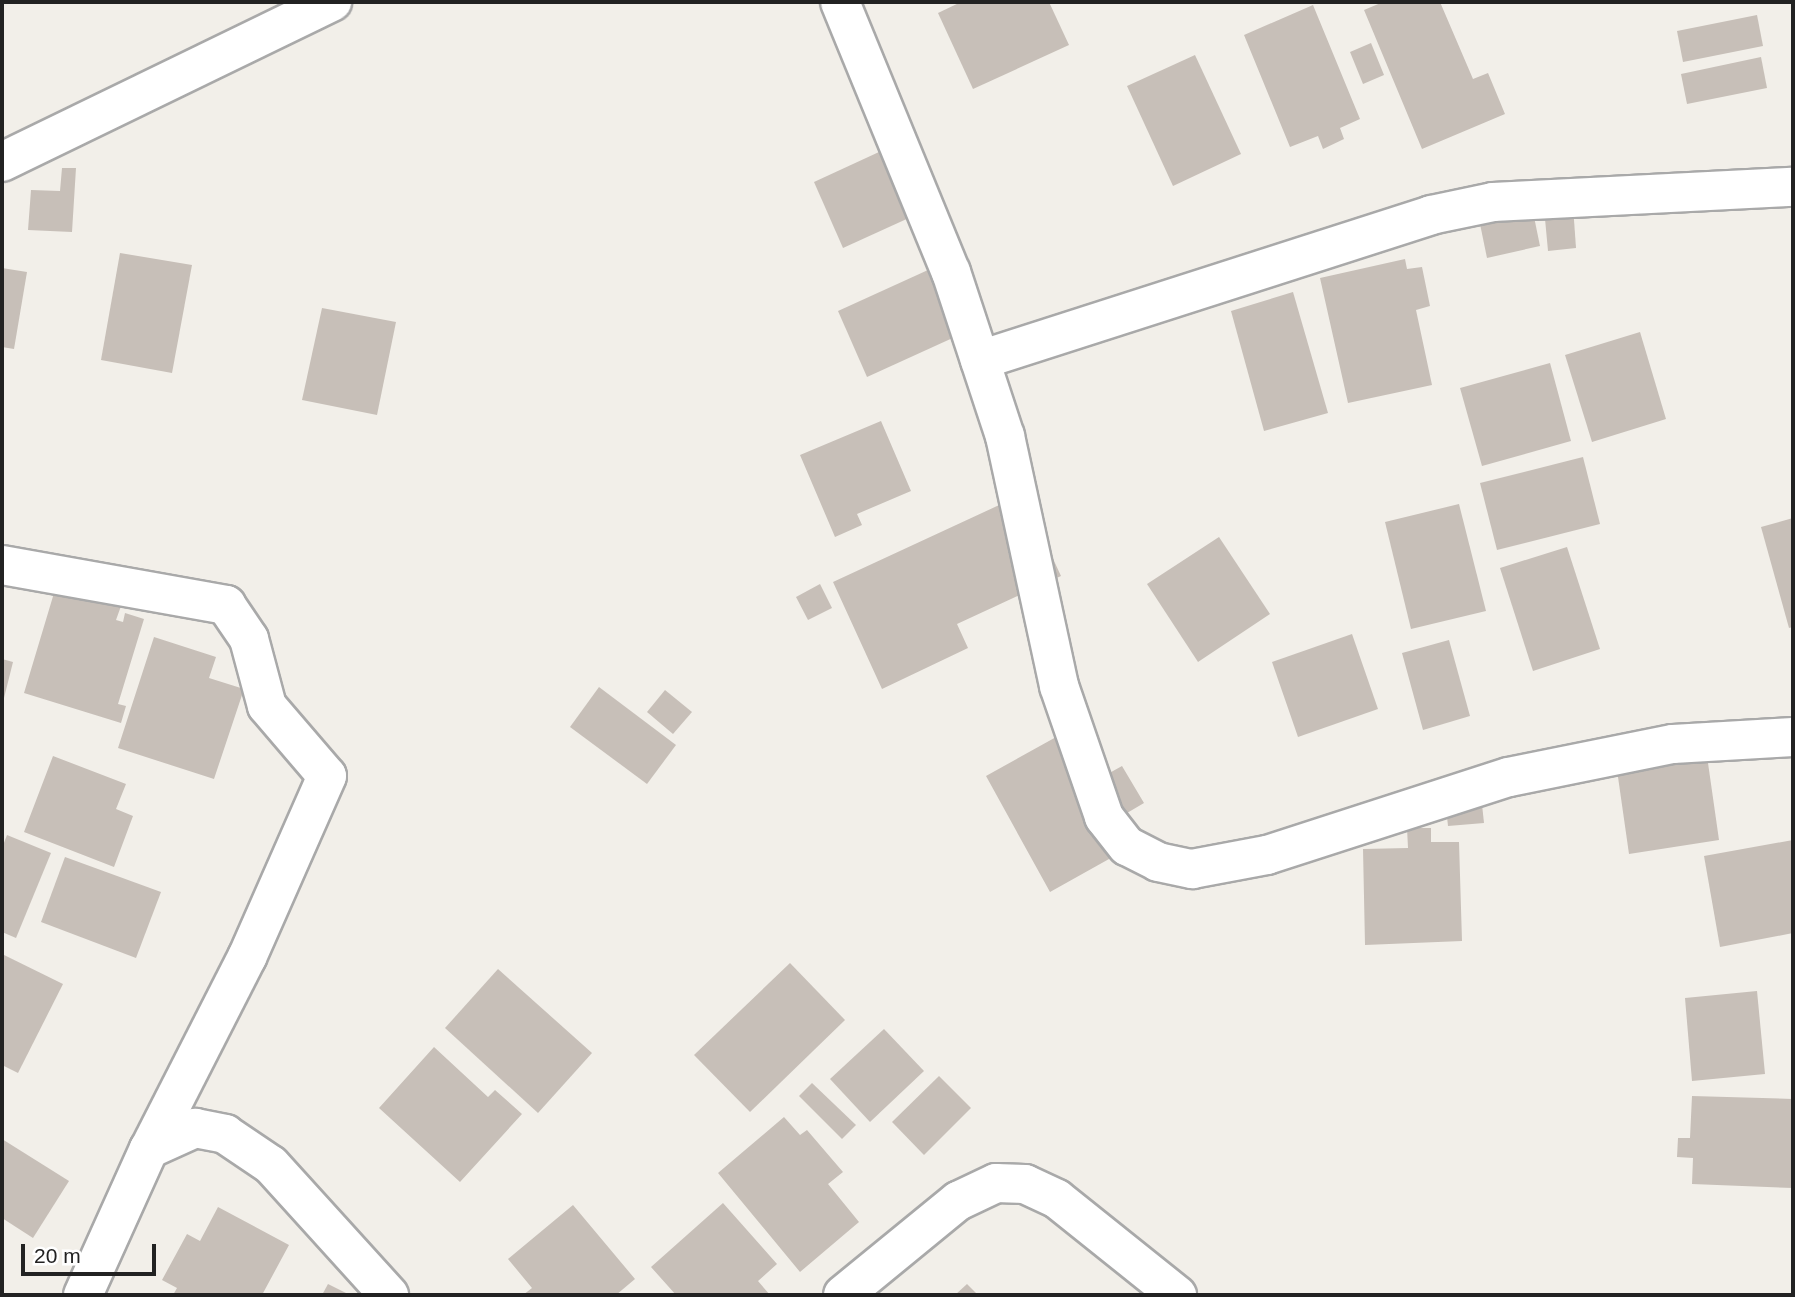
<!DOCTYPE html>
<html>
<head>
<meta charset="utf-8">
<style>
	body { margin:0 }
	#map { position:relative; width:1795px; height:1297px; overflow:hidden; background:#f2efe9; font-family:Arial,sans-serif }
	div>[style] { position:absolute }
	.building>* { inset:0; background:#c7bfb8 }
	.roads { filter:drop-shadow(2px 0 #a9a9a9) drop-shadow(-2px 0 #a9a9a9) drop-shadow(0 2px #a9a9a9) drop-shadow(0 -2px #a9a9a9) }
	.minor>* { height:38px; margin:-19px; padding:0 19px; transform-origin:19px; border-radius:19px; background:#fff }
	span { translate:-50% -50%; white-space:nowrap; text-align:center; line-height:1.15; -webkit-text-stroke:7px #fff; paint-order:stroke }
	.frame { position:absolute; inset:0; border:4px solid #222; pointer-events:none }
	.scale { position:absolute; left:21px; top:1244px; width:135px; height:32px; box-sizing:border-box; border:4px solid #222; border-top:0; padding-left:9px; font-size:21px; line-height:24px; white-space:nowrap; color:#222; -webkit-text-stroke:5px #fff; paint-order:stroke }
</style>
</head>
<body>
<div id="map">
	<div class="building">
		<div style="clip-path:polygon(961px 2px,1049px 2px,1069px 45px,973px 89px,938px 13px)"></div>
		<div style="clip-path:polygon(1383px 2px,1440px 2px,1473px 79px,1488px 73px,1505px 114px,1422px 149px,1364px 10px)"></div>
		<div style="clip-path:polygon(1313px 5px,1360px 119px,1340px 128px,1344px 139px,1323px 149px,1318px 136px,1290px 147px,1244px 35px)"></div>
		<div style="clip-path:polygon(1757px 15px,1763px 46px,1683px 62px,1677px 31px)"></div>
		<div style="clip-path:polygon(1371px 43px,1384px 75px,1363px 84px,1350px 52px)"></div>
		<div style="clip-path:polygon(1195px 55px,1241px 154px,1173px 186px,1127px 86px)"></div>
		<div style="clip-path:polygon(1761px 57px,1767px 88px,1687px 104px,1681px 74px)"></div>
		<div style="clip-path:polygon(892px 146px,922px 212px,843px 248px,814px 182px)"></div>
		<div style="clip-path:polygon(62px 168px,76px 168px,72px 232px,28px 230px,31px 190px,60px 191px)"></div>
		<div style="clip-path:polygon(1573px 206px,1576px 248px,1548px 251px,1544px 208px)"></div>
		<div style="clip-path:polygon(1532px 207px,1540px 246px,1487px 258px,1479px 219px)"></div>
		<div style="clip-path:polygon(120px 253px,192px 265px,172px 373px,101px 360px)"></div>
		<div style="clip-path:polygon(1405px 259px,1407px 269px,1422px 267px,1430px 306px,1416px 310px,1432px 385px,1348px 403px,1320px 278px)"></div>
		<div style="clip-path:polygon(939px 265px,968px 331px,867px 377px,838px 311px)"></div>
		<div style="clip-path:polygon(2px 268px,27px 272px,14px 349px,2px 347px)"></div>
		<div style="clip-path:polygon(1293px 292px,1328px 413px,1264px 431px,1231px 311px)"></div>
		<div style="clip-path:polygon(322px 308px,396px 322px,377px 415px,302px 400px)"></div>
		<div style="clip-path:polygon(1640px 332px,1666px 419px,1592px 442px,1565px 355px)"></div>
		<div style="clip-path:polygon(1550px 363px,1571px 441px,1482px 466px,1460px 388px)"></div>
		<div style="clip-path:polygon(881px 421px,911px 491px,857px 514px,862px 525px,835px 537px,800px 455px)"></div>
		<div style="clip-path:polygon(1583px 457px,1600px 524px,1497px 550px,1480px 483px)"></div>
		<div style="clip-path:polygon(1023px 494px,1061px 576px,957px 624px,968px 648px,882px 689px,833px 582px)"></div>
		<div style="clip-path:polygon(1459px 504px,1486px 611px,1411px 629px,1385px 522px)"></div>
		<div style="clip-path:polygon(1793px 518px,1793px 627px,1789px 628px,1761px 527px)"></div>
		<div style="clip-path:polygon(1219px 537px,1270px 614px,1198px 662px,1147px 584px)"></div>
		<div style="clip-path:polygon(1567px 547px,1600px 649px,1533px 671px,1500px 568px)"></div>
		<div style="clip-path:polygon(820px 584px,832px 608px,808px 620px,796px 597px)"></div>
		<div style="clip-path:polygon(54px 593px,121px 606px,116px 620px,123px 622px,125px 613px,144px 619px,118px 704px,126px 706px,121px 723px,24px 693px)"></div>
		<div style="clip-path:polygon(1352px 634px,1378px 709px,1298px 737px,1272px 662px)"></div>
		<div style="clip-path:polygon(154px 637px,216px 657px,209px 678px,244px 689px,214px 779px,118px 748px)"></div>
		<div style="clip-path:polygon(1449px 640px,1470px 716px,1423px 730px,1402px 653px)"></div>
		<div style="clip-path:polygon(2px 659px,13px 662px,3px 702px,2px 701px)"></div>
		<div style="clip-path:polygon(599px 687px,676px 745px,647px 784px,570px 727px)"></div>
		<div style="clip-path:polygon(665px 690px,692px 712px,673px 734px,647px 712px)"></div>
		<div style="clip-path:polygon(1076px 726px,1104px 776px,1122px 766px,1144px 803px,1127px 813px,1143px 840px,1050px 892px,986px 776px)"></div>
		<div style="clip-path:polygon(1705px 742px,1719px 840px,1629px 854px,1615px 756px)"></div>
		<div style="clip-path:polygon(53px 756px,126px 784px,116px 809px,133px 816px,114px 867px,24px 832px)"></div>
		<div style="clip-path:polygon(1480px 786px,1484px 823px,1448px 826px,1444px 789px)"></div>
		<div style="clip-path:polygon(1407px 828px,1431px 828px,1431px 842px,1459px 842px,1462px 941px,1365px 945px,1363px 849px,1408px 848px)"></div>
		<div style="clip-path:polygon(7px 835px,51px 853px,16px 938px,2px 932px,2px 848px)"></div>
		<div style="clip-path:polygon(1793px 840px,1793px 933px,1720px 947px,1704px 856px)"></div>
		<div style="clip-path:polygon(65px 857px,161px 892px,136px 958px,41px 922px)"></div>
		<div style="clip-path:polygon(2px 954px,63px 984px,18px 1073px,2px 1065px)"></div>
		<div style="clip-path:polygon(790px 963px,845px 1020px,750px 1112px,694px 1055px)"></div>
		<div style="clip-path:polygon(498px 969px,592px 1053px,538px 1113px,445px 1028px)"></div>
		<div style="clip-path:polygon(1757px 991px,1765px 1074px,1692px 1081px,1685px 998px)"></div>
		<div style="clip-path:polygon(884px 1029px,924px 1071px,870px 1122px,830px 1079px)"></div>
		<div style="clip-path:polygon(434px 1047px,488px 1097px,495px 1090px,522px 1114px,460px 1182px,379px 1108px)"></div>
		<div style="clip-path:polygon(939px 1076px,971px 1108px,924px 1155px,892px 1122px)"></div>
		<div style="clip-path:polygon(812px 1083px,856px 1125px,842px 1139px,799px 1096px)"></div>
		<div style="clip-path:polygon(1692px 1096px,1793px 1099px,1793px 1188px,1692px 1184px,1693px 1158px,1677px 1157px,1678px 1138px,1690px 1138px)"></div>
		<div style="clip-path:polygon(784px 1117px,800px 1135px,807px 1130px,843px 1172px,828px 1184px,859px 1222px,800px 1272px,718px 1173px)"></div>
		<div style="clip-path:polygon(2px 1139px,69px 1181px,33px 1238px,2px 1218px)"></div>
		<div style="clip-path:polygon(723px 1203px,777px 1264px,758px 1281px,770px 1295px,676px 1295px,651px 1267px)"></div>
		<div style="clip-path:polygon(573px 1205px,635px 1279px,616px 1295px,523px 1295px,532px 1288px,508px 1259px)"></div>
		<div style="clip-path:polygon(218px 1207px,289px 1245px,262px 1295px,173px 1295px,177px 1288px,162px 1280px,187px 1234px,200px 1241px)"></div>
		<div style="clip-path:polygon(328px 1284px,350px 1295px,322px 1295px)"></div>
		<div style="clip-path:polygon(967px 1284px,978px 1295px,955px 1295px)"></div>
	</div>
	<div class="roads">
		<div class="minor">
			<div style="left:840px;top:2px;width:292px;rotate:67.7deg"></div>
			<div style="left:951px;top:272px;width:173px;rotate:71.8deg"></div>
			<div style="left:1005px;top:436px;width:256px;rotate:77.8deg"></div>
			<div style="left:1059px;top:686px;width:139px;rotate:71deg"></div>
			<div style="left:1104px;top:817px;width:37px;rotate:52deg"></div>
			<div style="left:1127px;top:846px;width:35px;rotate:27deg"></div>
			<div style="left:1158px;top:862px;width:35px;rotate:12deg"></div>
			<div style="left:1192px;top:869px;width:76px;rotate:-10.6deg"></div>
			<div style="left:1267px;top:855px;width:254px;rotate:-17.9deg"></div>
			<div style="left:1509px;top:777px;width:167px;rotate:-11.4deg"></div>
			<div style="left:1673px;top:744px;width:120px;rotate:-3.3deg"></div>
			<div style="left:2px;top:162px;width:367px;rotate:-25.9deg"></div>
			<div style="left:980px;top:360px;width:474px;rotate:-17.8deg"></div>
			<div style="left:1431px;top:215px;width:63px;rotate:-11.8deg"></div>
			<div style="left:1493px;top:202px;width:300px;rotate:-2.9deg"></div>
			<div style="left:2px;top:565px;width:228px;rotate:10.1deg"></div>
			<div style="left:226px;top:605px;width:41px;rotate:55.9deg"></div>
			<div style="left:249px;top:639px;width:69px;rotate:75deg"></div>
			<div style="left:267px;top:706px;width:92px;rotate:49.4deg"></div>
			<div style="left:327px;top:776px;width:198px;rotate:113.8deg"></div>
			<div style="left:247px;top:957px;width:216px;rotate:117deg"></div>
			<div style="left:83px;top:1295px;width:160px;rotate:-65.7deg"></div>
			<div style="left:149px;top:1149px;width:51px;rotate:-24.5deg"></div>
			<div style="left:195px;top:1128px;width:31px;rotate:11deg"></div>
			<div style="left:225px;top:1134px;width:55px;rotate:34deg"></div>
			<div style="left:271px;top:1165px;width:176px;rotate:47.8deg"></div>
			<div style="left:843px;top:1295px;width:149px;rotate:-39.3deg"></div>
			<div style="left:958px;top:1201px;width:42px;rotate:-25.3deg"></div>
			<div style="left:996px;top:1183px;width:29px;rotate:2deg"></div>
			<div style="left:1025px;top:1184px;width:35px;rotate:25deg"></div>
			<div style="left:1057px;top:1199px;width:154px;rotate:38.7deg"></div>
		</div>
	</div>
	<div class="frame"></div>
	<div class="scale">20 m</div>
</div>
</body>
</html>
